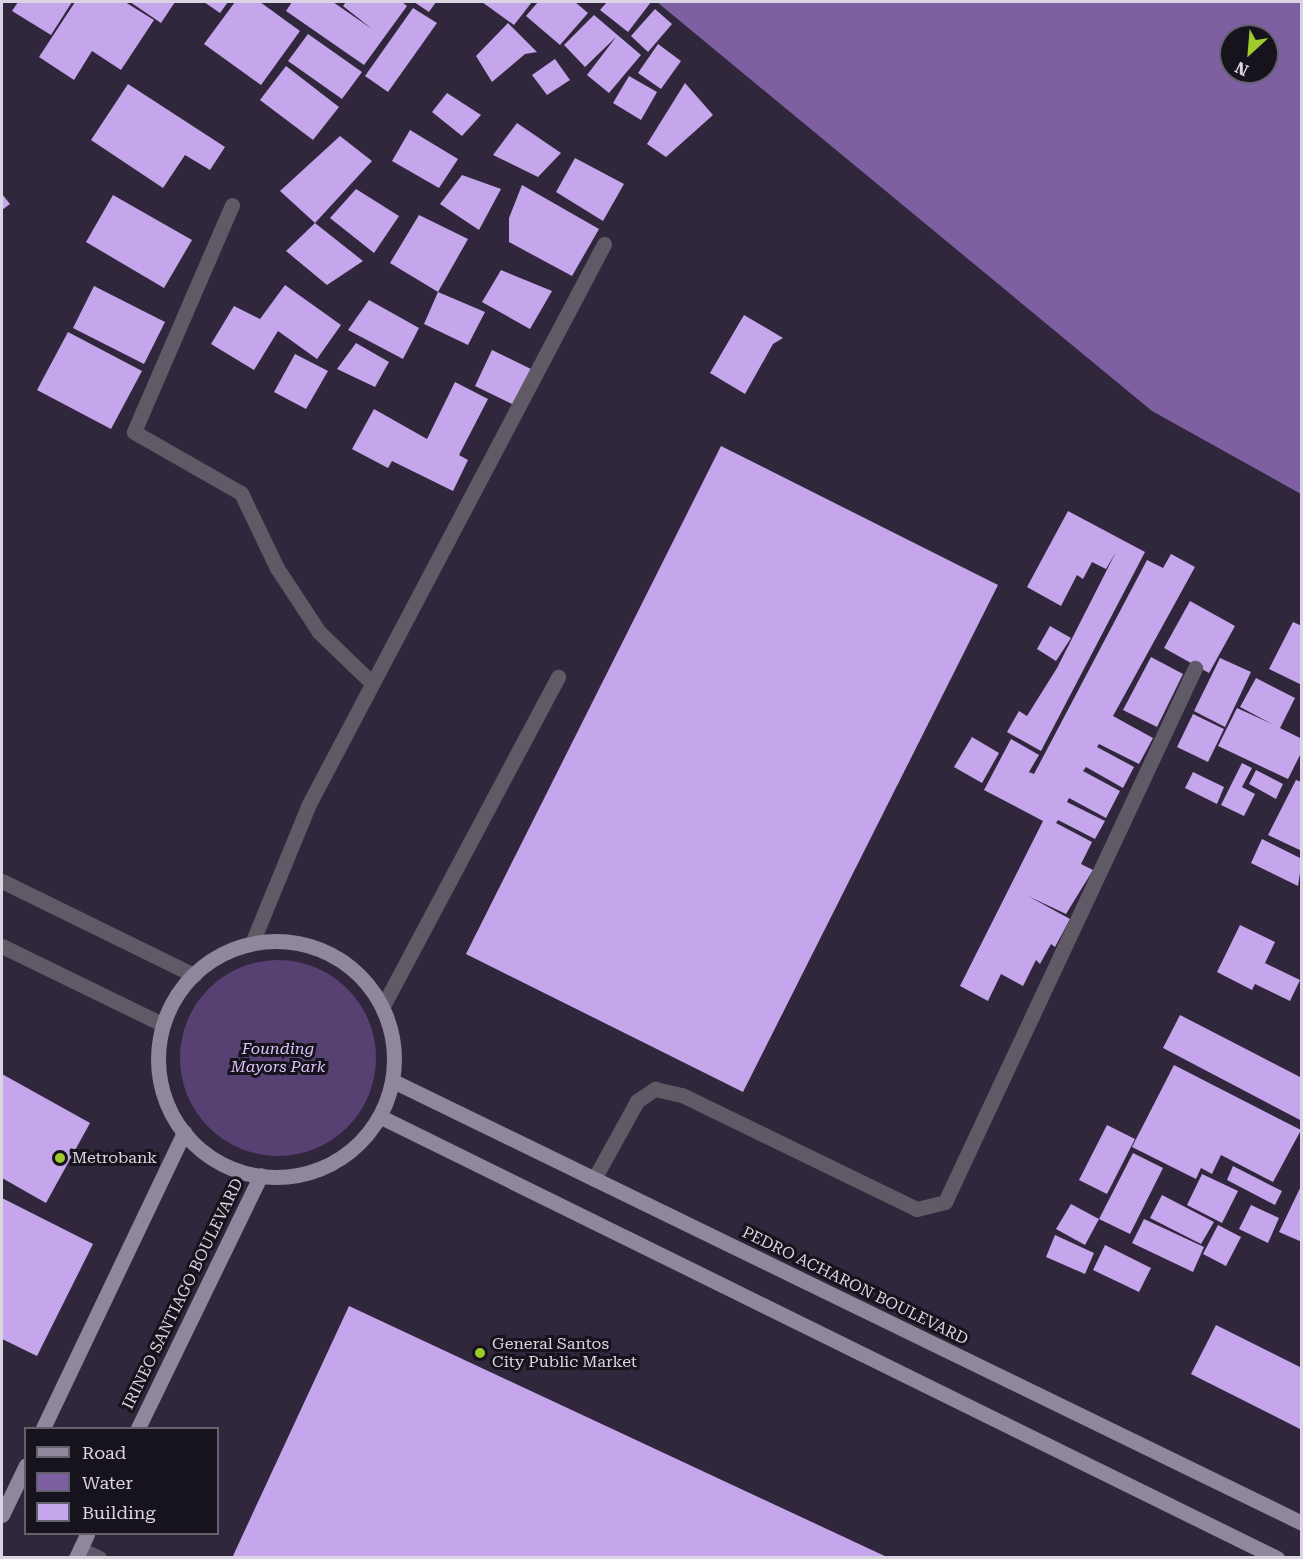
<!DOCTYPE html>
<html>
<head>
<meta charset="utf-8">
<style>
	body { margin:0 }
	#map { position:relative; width:1303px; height:1559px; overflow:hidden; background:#31273c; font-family:"Roboto Serif",serif }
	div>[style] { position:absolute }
	.green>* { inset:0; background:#574072 }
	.round { border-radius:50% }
	.water>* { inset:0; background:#7e60a2 }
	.building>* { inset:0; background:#c5a5ec }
	.minor>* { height:15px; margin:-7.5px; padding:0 7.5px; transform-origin:7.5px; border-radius:7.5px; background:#5f5a65 }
	.major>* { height:15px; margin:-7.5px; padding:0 7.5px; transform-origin:7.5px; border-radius:7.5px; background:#90879d }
	.major>.ring { margin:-7.5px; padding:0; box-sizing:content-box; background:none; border:15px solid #90879d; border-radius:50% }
	.dots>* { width:16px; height:16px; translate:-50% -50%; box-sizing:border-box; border:3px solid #17131c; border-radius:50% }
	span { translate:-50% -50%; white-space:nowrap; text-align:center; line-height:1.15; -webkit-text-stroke:6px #17131c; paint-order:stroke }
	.park-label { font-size:16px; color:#dbc3fb; font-style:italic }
	.poi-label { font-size:16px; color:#dbd5e3 }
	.left { translate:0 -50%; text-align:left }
	.street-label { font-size:16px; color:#dbd5e3 }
	.frame { position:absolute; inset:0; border:3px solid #dbd5e3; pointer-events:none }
	.legend { position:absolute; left:24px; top:1427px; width:195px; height:108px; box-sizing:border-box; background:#17131c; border:2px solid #65616c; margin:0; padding:8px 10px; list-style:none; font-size:18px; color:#dbd5e3 }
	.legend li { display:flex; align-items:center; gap:12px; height:30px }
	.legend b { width:30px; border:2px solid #65616c }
	.north { position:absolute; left:1219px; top:24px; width:60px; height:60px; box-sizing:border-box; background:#17131c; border:2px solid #65616c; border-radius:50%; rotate:206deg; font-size:16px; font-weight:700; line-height:24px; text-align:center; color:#dbd5e3 }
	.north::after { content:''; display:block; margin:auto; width:21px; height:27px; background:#9fca2d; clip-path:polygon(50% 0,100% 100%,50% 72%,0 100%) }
</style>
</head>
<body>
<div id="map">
	<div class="green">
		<div class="round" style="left:180px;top:960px;width:196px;height:196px"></div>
	</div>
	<div class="water">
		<div style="clip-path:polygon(evenodd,657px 2px,1301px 2px,1301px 494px,1152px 411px,657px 2px,1231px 36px,1267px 36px,1267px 72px,1231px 72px,1231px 36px)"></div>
	</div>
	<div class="building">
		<div style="clip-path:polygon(18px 2px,72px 2px,51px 35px,12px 11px)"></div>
		<div style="clip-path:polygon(75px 2px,125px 2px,154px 20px,121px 70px,92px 51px,74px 80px,39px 57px)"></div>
		<div style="clip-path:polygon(130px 2px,175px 2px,161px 23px)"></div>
		<div style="clip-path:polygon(204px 2px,228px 2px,220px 13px)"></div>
		<div style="clip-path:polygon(235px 2px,260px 2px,300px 31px,261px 85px,204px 44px)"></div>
		<div style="clip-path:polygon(292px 2px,333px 2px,372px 29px,343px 6px,346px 2px,402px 2px,407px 6px,364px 65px,286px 11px)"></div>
		<div style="clip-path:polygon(414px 2px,436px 2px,429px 12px)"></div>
		<div style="clip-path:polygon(482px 2px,532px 2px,514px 25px)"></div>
		<div style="clip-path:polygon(538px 2px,575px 2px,588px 13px,560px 45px,526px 16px)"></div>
		<div style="clip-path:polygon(607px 2px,651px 2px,628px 32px,600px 10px)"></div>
		<div style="clip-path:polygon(413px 8px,437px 23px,388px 92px,365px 76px)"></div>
		<div style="clip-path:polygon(655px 9px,672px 24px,648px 52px,631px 36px)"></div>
		<div style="clip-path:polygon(594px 15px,641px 55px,609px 93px,587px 75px,616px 37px,585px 67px,564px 45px)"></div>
		<div style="clip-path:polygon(508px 23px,537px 52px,525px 54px,492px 82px,476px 56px)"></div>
		<div style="clip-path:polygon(308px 34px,362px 72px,342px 99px,288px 61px)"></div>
		<div style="clip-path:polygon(658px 44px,681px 61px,661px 89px,638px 73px)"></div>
		<div style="clip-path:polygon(555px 59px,570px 80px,547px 95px,532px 75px)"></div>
		<div style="clip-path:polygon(286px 66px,339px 107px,313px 140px,260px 100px)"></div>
		<div style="clip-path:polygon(629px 76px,657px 92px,641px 120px,613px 103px)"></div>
		<div style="clip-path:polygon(685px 83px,713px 115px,666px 157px,647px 144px)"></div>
		<div style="clip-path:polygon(128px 84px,225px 147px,210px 170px,185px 155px,163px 188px,91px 140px)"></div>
		<div style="clip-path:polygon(447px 93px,481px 115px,462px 136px,432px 112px)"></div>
		<div style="clip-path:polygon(517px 123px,561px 153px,538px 177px,493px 155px)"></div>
		<div style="clip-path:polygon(410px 130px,458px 159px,439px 188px,392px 161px)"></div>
		<div style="clip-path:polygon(340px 136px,372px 161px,315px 223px,280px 191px)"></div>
		<div style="clip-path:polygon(575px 158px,624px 184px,603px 221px,556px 192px)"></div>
		<div style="clip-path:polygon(462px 175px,501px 189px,479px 230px,440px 204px)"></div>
		<div style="clip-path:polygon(522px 185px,599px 229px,572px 276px,509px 242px,509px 218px)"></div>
		<div style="clip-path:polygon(356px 189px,399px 216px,374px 253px,330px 218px)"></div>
		<div style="clip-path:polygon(2px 194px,10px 204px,2px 210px)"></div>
		<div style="clip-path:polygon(113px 195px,192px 240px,164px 288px,86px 242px)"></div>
		<div style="clip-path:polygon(419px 215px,468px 239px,438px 292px,390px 263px)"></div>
		<div style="clip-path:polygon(315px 223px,363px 261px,327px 285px,286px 251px)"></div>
		<div style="clip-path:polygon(501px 270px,552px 291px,530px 329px,482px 302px)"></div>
		<div style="clip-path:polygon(285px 285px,341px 325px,317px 359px,278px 331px,254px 370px,211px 344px,234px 306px,260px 319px)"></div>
		<div style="clip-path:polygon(94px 286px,165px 322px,144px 364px,73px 328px)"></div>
		<div style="clip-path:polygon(438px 292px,485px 312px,468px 345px,424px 324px)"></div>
		<div style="clip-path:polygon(369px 300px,419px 328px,403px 359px,348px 330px)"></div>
		<div style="clip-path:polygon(744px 315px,783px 338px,773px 344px,745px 394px,710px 373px)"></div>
		<div style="clip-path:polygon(68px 332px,142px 371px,111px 429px,37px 390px)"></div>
		<div style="clip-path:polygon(356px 343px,389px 362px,375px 387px,337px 369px)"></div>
		<div style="clip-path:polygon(492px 350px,533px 370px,516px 406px,475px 386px)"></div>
		<div style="clip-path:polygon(295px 354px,328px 371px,306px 409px,274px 392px)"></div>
		<div style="clip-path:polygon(455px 382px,488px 399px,459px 455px,468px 460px,453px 491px,392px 461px,388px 468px,352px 449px,374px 409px,427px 439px)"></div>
		<div style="clip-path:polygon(721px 446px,998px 585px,743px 1092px,466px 954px)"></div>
		<div style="clip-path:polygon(1068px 511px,1145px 552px,1041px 751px,1007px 732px,1019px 711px,1027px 716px,1057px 668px,1116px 552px,1106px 569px,1092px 562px,1083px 579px,1077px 575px,1061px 606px,1027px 587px)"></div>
		<div style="clip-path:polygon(1171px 554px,1195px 567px,1113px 716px,1153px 738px,1139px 764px,1099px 744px,1097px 747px,1134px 767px,1123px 788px,1086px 767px,1083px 771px,1120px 791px,1106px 818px,1069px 798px,1067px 802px,1105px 821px,1095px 839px,1058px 820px,1056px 823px,1092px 842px,1081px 864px,1093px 870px,1066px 914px,1028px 896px,1070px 919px,1055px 947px,1051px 944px,1040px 964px,1036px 960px,1023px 986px,1001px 974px,988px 1001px,960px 986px,1043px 821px,984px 790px,1011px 739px,1039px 755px,1029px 772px,1034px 774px,1147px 560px,1163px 568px)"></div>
		<div style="clip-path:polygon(1190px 601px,1235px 626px,1209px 673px,1164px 648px)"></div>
		<div style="clip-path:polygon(1293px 622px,1302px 626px,1302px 685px,1269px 669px)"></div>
		<div style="clip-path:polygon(1050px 626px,1071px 638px,1056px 661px,1037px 649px)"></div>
		<div style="clip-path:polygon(1151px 657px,1183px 674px,1157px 727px,1123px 710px)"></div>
		<div style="clip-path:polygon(1220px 658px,1251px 672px,1225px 727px,1194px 711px)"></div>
		<div style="clip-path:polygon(1256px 678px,1295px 698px,1280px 728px,1302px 739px,1302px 751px,1288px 779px,1218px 746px,1237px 708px,1274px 725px,1240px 707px)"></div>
		<div style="clip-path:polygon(1193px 714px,1224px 729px,1208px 762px,1177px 747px)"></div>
		<div style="clip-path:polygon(972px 737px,999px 753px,982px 783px,954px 767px)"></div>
		<div style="clip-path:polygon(1242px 763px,1252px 768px,1242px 787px,1255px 794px,1244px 816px,1221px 805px)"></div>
		<div style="clip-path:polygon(1256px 770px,1283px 784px,1276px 799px,1249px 784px)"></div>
		<div style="clip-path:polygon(1193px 772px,1224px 787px,1217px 804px,1185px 788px)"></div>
		<div style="clip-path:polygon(1296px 780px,1302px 782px,1302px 851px,1268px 835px)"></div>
		<div style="clip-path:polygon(1262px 839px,1302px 859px,1298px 886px,1251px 863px)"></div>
		<div style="clip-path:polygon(1240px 925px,1275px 942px,1265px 963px,1300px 980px,1290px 1001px,1255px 984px,1252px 990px,1217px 972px)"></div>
		<div style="clip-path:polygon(1180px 1015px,1302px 1078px,1302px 1121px,1163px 1048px)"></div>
		<div style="clip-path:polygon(1174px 1065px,1301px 1130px,1273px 1182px,1221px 1155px,1212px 1174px,1201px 1168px,1196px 1179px,1132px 1147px)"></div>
		<div style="clip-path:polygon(2px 1074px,90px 1123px,46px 1203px,2px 1178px)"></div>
		<div style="clip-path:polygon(1107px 1125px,1135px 1139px,1107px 1194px,1079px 1180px)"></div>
		<div style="clip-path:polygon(1133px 1153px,1163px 1168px,1130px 1234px,1099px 1219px)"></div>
		<div style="clip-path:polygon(1233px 1166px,1282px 1191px,1275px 1205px,1227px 1180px)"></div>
		<div style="clip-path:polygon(1202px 1174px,1238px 1191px,1222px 1223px,1187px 1205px)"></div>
		<div style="clip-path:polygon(1302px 1184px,1302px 1242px,1279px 1232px)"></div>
		<div style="clip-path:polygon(1162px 1195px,1214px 1222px,1201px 1244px,1150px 1218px)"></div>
		<div style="clip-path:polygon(2px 1198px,93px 1244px,37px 1356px,2px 1339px)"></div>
		<div style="clip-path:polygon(1071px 1204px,1099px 1219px,1085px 1245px,1056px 1229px)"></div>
		<div style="clip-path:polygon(1251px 1205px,1279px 1218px,1268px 1243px,1239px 1229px)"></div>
		<div style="clip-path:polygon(1144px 1219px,1204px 1247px,1193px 1272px,1132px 1243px)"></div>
		<div style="clip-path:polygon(1218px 1225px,1241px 1237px,1226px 1266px,1203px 1254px)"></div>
		<div style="clip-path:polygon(1055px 1235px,1094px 1253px,1085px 1274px,1046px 1257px)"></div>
		<div style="clip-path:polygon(1105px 1245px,1151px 1268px,1139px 1292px,1093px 1270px)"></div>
		<div style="clip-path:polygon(349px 1306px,889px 1558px,232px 1558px)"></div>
		<div style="clip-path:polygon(1216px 1325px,1302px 1368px,1302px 1430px,1191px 1374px)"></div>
	</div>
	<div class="minor">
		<div style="left:232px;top:205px;width:247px;rotate:113.4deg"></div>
		<div style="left:134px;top:432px;width:123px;rotate:29.7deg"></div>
		<div style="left:241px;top:493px;width:83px;rotate:64.4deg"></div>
		<div style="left:277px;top:568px;width:77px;rotate:56.7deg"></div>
		<div style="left:319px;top:632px;width:74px;rotate:43.9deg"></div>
		<div style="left:2px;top:881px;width:214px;rotate:26.1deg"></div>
		<div style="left:252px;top:943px;width:150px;rotate:-67.7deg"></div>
		<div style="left:309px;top:804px;width:633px;rotate:-62.22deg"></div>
		<div style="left:2px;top:946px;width:178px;rotate:26deg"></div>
		<div style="left:383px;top:1006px;width:373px;rotate:-62deg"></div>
		<div style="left:594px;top:1179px;width:89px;rotate:-61.1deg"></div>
		<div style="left:637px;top:1101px;width:22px;rotate:-34deg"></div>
		<div style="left:655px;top:1089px;width:28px;rotate:13deg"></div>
		<div style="left:682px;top:1095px;width:261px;rotate:25.9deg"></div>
		<div style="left:917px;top:1209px;width:29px;rotate:-14deg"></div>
		<div style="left:945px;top:1202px;width:590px;rotate:-64.91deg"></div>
		<div style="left:80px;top:1549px;width:21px;rotate:25deg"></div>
	</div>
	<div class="major">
		<div class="ring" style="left:158px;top:941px;width:221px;height:221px"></div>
		<div style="left:393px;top:1081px;width:1011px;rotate:25.93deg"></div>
		<div style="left:381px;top:1117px;width:999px;rotate:26.21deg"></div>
		<div style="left:43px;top:1428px;width:328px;rotate:-64.5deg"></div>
		<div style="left:138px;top:1428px;width:281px;rotate:-64.1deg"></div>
		<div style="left:2px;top:1515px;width:55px;rotate:-64.4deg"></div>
		<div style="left:76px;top:1558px;width:26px;rotate:-65deg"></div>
	</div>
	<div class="dots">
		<div style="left:60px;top:1158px;background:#9fca2d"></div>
		<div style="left:480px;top:1353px;background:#9fca2d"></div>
	</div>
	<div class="park-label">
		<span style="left:278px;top:1058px">Founding<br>Mayors Park</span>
	</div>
	<div class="poi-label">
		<span class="left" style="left:72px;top:1158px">Metrobank</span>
		<span class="left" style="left:492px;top:1353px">General Santos<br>City Public Market</span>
	</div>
	<div class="street-label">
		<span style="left:855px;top:1286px;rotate:26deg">PEDRO ACHARON BOULEVARD</span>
		<span style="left:183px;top:1294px;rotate:-64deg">IRINEO SANTIAGO BOULEVARD</span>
	</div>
	<div class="frame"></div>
	<ul class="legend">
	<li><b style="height:8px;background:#90879d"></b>Road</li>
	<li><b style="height:16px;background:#7e60a2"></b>Water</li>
	<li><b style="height:16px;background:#c5a5ec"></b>Building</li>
	</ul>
	<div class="north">N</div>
</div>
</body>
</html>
